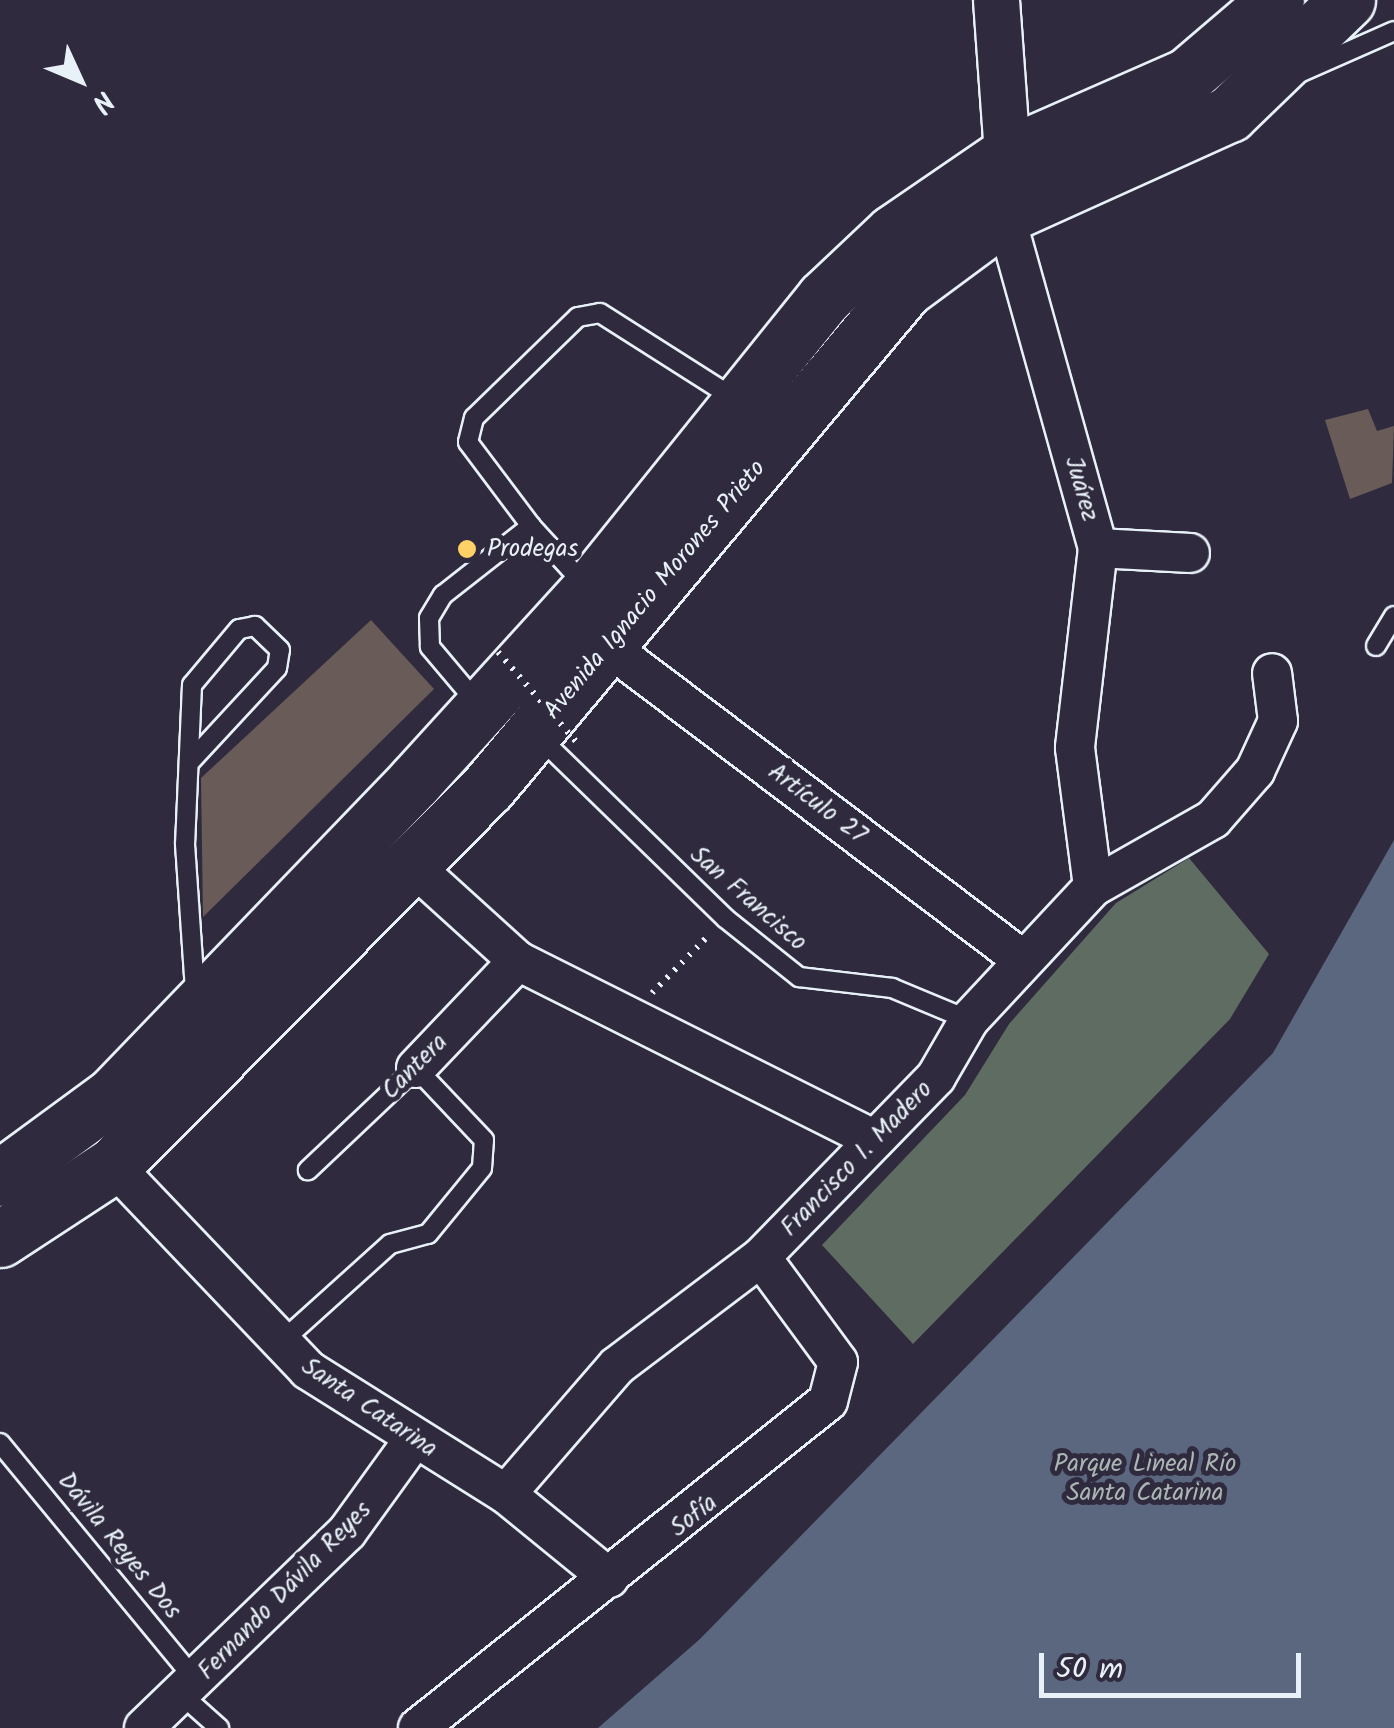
<!DOCTYPE html>
<html>
<head>
<meta charset="utf-8">
<style>
	body { margin:0 }
	#map { position:relative; width:1394px; height:1728px; overflow:hidden; background:#2f2a3d; font-family:Kalam,sans-serif }
	div>[style] { position:absolute }
	.green>* { inset:0; background:#5f6c62 }
	.water>* { inset:0; background:#5b667f }
	.building>* { inset:0; background:#695b58 }
	.path>* { height:6px; margin-top:-3px; transform-origin:0; background:repeating-linear-gradient(90deg,#e8f1f8 0 2.5px,transparent 0 10.5px) }
	.roads { filter:drop-shadow(2px 0 #e8f1f8) drop-shadow(-2px 0 #e8f1f8) drop-shadow(0 2px #e8f1f8) drop-shadow(0 -2px #e8f1f8) }
	.service>* { height:18px; margin:-9px; padding:0 9px; transform-origin:9px; border-radius:9px; background:#2f2a3d }
	.minor>* { height:38px; margin:-19px; padding:0 19px; transform-origin:19px; border-radius:19px; background:#2f2a3d }
	.tertiary>* { height:45px; margin:-22.5px; padding:0 22.5px; transform-origin:22.5px; border-radius:22.5px; background:#2f2a3d }
	.primary>* { height:55px; margin:-27.5px; padding:0 27.5px; transform-origin:27.5px; border-radius:27.5px; background:#2f2a3d }
	.path-bridge>* { height:6px; margin-top:-3px; transform-origin:0; background:repeating-linear-gradient(90deg,#e8f1f8 0 2.5px,transparent 0 10.5px) }
	.dots>* { width:28px; height:28px; translate:-50% -50%; box-sizing:border-box; border:5px solid #2f2a3d; border-radius:50% }
	span { translate:-50% -50%; white-space:nowrap; text-align:center; line-height:1.15; -webkit-text-stroke:10px #2f2a3d; paint-order:stroke }
	.street-label { font-size:25px; color:#e8f1f8 }
	.poi-label { font-size:25px; color:#e8f1f8 }
	.left { translate:0 -50%; text-align:left }
	.park-label { font-size:25px; color:#aab5b4 }
	.north { position:absolute; left:30px; top:30px; width:100px; height:100px; -webkit-text-stroke:8px #2f2a3d; paint-order:stroke; rotate:134deg; font-size:28px; font-weight:700; line-height:40px; text-align:center; color:#e8f1f8 }
	.north::after { content:''; display:block; margin:auto; width:35px; height:45px; background:#e8f1f8; clip-path:polygon(50% 0,100% 100%,50% 72%,0 100%) }
	.scale { position:absolute; left:1039px; top:1653px; width:262px; height:45px; box-sizing:border-box; border:5px solid #e8f1f8; border-top:0; padding-left:12px; font-size:30px; line-height:35px; white-space:nowrap; color:#e8f1f8; -webkit-text-stroke:8px #2f2a3d; paint-order:stroke }
</style>
</head>
<body>
<div id="map">
	<div class="green">
		<div style="clip-path:polygon(1189px 858px,1269px 954px,1230px 1019px,913px 1344px,822px 1245px,965px 1095px,1009px 1024px,1116px 903px)"></div>
	</div>
	<div class="water">
		<div style="clip-path:polygon(1394px 840px,1394px 1728px,598px 1728px,700px 1639px,1273px 1053px)"></div>
	</div>
	<div class="building">
		<div style="clip-path:polygon(1368px 409px,1377px 431px,1394px 426px,1392px 483px,1350px 499px,1325px 420px)"></div>
		<div style="clip-path:polygon(371px 620px,434px 689px,203px 917px,201px 778px)"></div>
	</div>
	<div class="path">
		<div style="left:652px;top:993px;width:83px;rotate:-45.5deg"></div>
	</div>
	<div class="roads">
		<div class="service">
			<div style="left:1297px;top:74px;width:106px;rotate:-23.9deg"></div>
			<div style="left:531px;top:526px;width:105px;rotate:-126.9deg"></div>
			<div style="left:468px;top:442px;width:25px;rotate:-76deg"></div>
			<div style="left:474px;top:418px;width:145px;rotate:-44.2deg"></div>
			<div style="left:578px;top:317px;width:22px;rotate:-10deg"></div>
			<div style="left:600px;top:313px;width:146px;rotate:32.4deg"></div>
			<div style="left:1376px;top:646px;width:35px;rotate:-59deg"></div>
			<div style="left:478px;top:704px;width:75px;rotate:-130.1deg"></div>
			<div style="left:430px;top:647px;width:29px;rotate:-92deg"></div>
			<div style="left:429px;top:618px;width:27px;rotate:-59deg"></div>
			<div style="left:443px;top:595px;width:112px;rotate:-38.1deg"></div>
			<div style="left:531px;top:526px;width:81px;rotate:47.5deg"></div>
			<div style="left:538px;top:736px;width:261px;rotate:44.2deg"></div>
			<div style="left:725px;top:918px;width:95px;rotate:38.6deg"></div>
			<div style="left:799px;top:977px;width:94px;rotate:6.7deg"></div>
			<div style="left:892px;top:988px;width:83px;rotate:22.6deg"></div>
			<div style="left:189px;top:763px;width:129px;rotate:-47.2deg"></div>
			<div style="left:277px;top:668px;width:18px;rotate:-81deg"></div>
			<div style="left:280px;top:650px;width:35px;rotate:-136deg"></div>
			<div style="left:255px;top:626px;width:16px;rotate:169deg"></div>
			<div style="left:239px;top:629px;width:73px;rotate:130deg"></div>
			<div style="left:192px;top:685px;width:159px;rotate:92.5deg"></div>
			<div style="left:185px;top:844px;width:148px;rotate:86.1deg"></div>
			<div style="left:279px;top:1344px;width:149px;rotate:-42deg"></div>
			<div style="left:390px;top:1244px;width:39px;rotate:-15deg"></div>
			<div style="left:428px;top:1234px;width:85px;rotate:-50.7deg"></div>
			<div style="left:482px;top:1168px;width:28px;rotate:-86deg"></div>
			<div style="left:484px;top:1140px;width:99px;rotate:-133.4deg"></div>
			<div style="left:416px;top:1068px;width:149px;rotate:136.6deg"></div>
			<div style="left:0;top:1443px;width:310px;rotate:50.5deg"></div>
			<div style="left:182px;top:1695px;width:50px;rotate:41.7deg"></div>
		</div>
		<div class="minor">
			<div style="left:1005px;top:215px;width:346px;rotate:74.4deg"></div>
			<div style="left:1098px;top:548px;width:201px;rotate:96.6deg"></div>
			<div style="left:1075px;top:748px;width:140px;rotate:82.6deg"></div>
			<div style="left:1098px;top:548px;width:92px;rotate:3.1deg"></div>
			<div style="left:610px;top:648px;width:518px;rotate:37.07deg"></div>
			<div style="left:411px;top:864px;width:144px;rotate:42.2deg"></div>
			<div style="left:518px;top:961px;width:399px;rotate:26.6deg"></div>
			<div style="left:416px;top:1068px;width:148px;rotate:-46.4deg"></div>
			<div style="left:113px;top:1165px;width:283px;rotate:46.4deg"></div>
			<div style="left:308px;top:1370px;width:234px;rotate:32.1deg"></div>
			<div style="left:506px;top:1494px;width:133px;rotate:39.2deg"></div>
			<div style="left:506px;top:1494px;width:169px;rotate:-49.1deg"></div>
			<div style="left:617px;top:1366px;width:181px;rotate:-37.1deg"></div>
			<div style="left:761px;top:1257px;width:251px;rotate:-45.8deg"></div>
			<div style="left:936px;top:1077px;width:66px;rotate:-59.9deg"></div>
			<div style="left:969px;top:1020px;width:182px;rotate:-47deg"></div>
			<div style="left:1093px;top:887px;width:138px;rotate:-29.5deg"></div>
			<div style="left:1213px;top:819px;width:64px;rotate:-48.8deg"></div>
			<div style="left:1255px;top:771px;width:55px;rotate:-65.3deg"></div>
			<div style="left:1278px;top:721px;width:48px;rotate:-97.1deg"></div>
			<div style="left:144px;top:1728px;width:282px;rotate:-44deg"></div>
			<div style="left:347px;top:1532px;width:111px;rotate:-54.2deg"></div>
			<div style="left:418px;top:1728px;width:524px;rotate:-38.57deg"></div>
			<div style="left:828px;top:1401px;width:40px;rotate:-75.6deg"></div>
			<div style="left:838px;top:1362px;width:130px;rotate:-126.3deg"></div>
		</div>
		<div class="tertiary">
			<div style="left:996px;top:0;width:155px;rotate:85.9deg"></div>
		</div>
		<div class="primary">
			<div style="left:0;top:1178px;width:140px;rotate:-36.3deg"></div>
			<div style="left:113px;top:1095px;width:436px;rotate:-46.1deg"></div>
			<div style="left:415px;top:781px;width:260px;rotate:-47.7deg"></div>
			<div style="left:590px;top:589px;width:373px;rotate:-51.2deg"></div>
			<div style="left:824px;top:298px;width:95px;rotate:-43.3deg"></div>
			<div style="left:893px;top:233px;width:138px;rotate:-34.4deg"></div>
			<div style="left:1007px;top:155px;width:197px;rotate:-23.7deg"></div>
			<div style="left:1187px;top:76px;width:117px;rotate:-40.5deg"></div>
			<div style="left:0;top:1239px;width:135px;rotate:-33.2deg"></div>
			<div style="left:113px;top:1165px;width:532px;rotate:-45.23deg"></div>
			<div style="left:488px;top:787px;width:650px;rotate:-50.06deg"></div>
			<div style="left:905px;top:289px;width:124px;rotate:-36.5deg"></div>
			<div style="left:1005px;top:215px;width:246px;rotate:-24.3deg"></div>
			<div style="left:1229px;top:114px;width:164px;rotate:-44deg"></div>
		</div>
	</div>
	<div class="path-bridge">
		<div style="left:498px;top:652px;width:123px;rotate:48.9deg"></div>
	</div>
	<div class="dots">
		<div style="left:467px;top:549px;background:#ffd166"></div>
	</div>
	<div class="street-label">
		<span style="left:1081px;top:489px;rotate:74deg">Juárez</span>
		<span style="left:655px;top:590px;rotate:-50deg">Avenida Ignacio Morones Prieto</span>
		<span style="left:817px;top:804px;rotate:37deg">Artículo 27</span>
		<span style="left:748px;top:899px;rotate:41deg">San Francisco</span>
		<span style="left:415px;top:1067px;rotate:-45deg">Cantera</span>
		<span style="left:857px;top:1159px;rotate:-46deg">Francisco I. Madero</span>
		<span style="left:369px;top:1408px;rotate:34deg">Santa Catarina</span>
		<span style="left:694px;top:1516px;rotate:-38deg">Sofía</span>
		<span style="left:119px;top:1546px;rotate:51deg">Dávila Reyes Dos</span>
		<span style="left:285px;top:1591px;rotate:-46deg">Fernando Dávila Reyes</span>
	</div>
	<div class="poi-label">
		<span class="left" style="left:487px;top:549px">Prodegas</span>
	</div>
	<div class="park-label">
		<span style="left:1145px;top:1479px">Parque Lineal Río<br>Santa Catarina</span>
	</div>
	<div class="north">N</div>
	<div class="scale">50 m</div>
</div>
</body>
</html>
